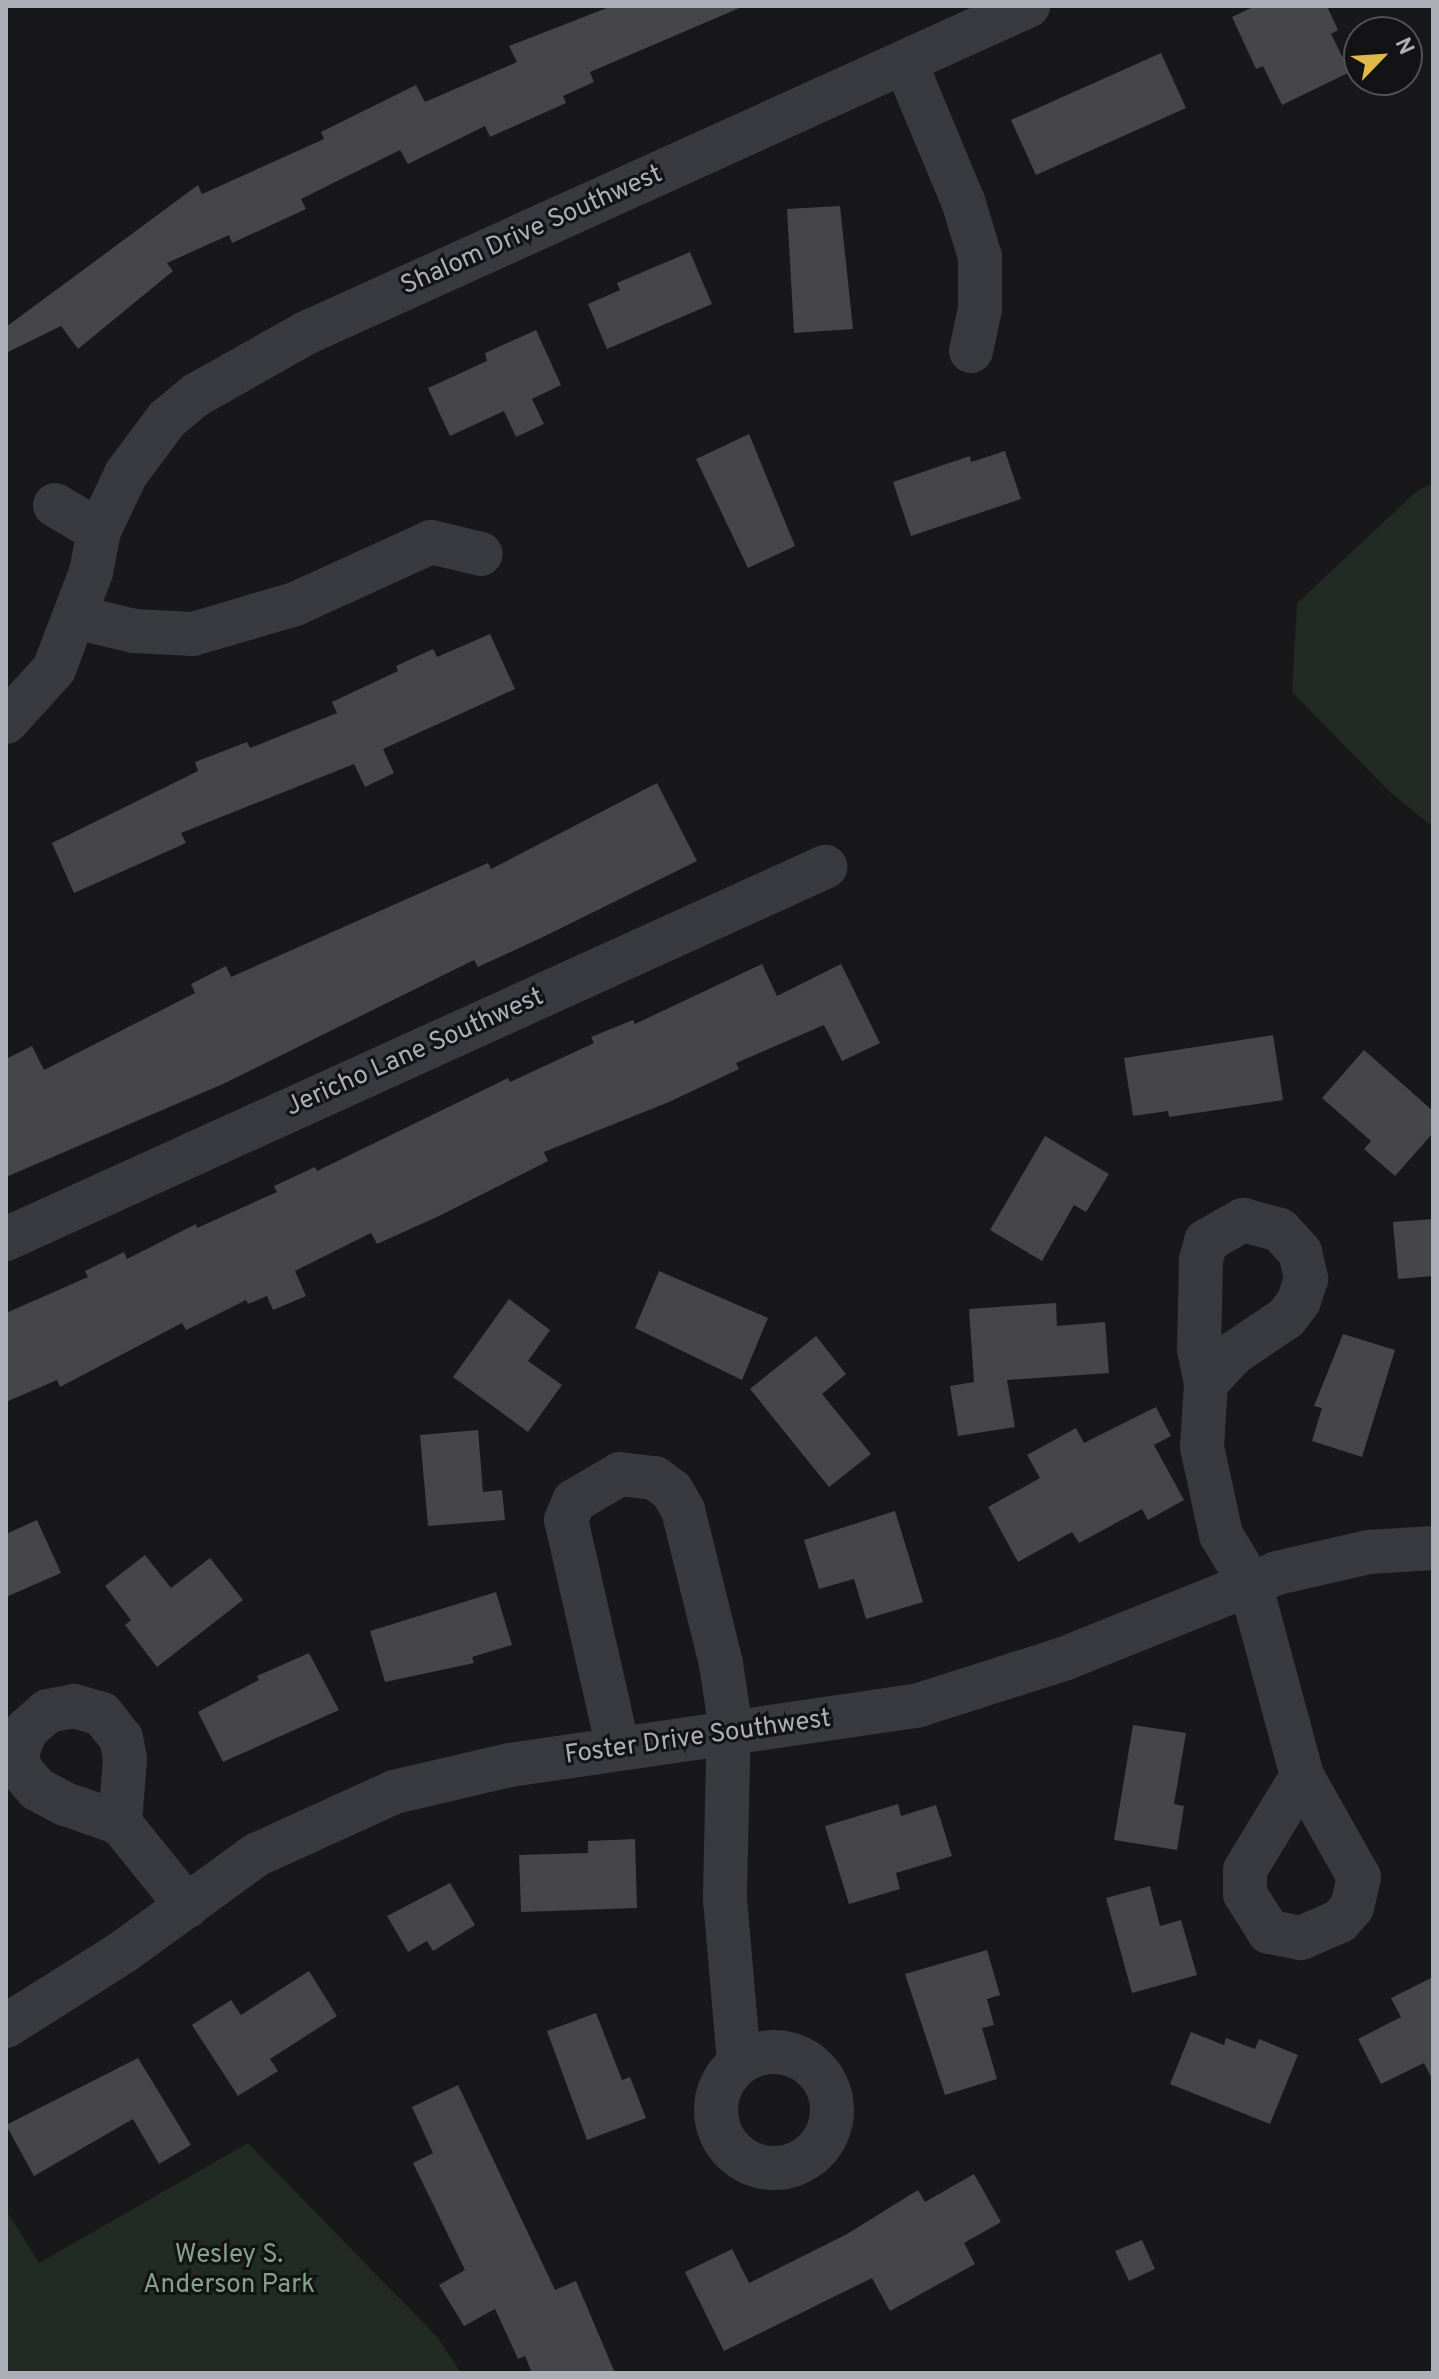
<!DOCTYPE html>
<html>
<head>
<meta charset="utf-8">
<style>
	body { margin:0 }
	#map { position:relative; width:1439px; height:2379px; overflow:hidden; background:#18181a; font-family:Overpass,sans-serif }
	div>[style] { position:absolute }
	.green>* { inset:0; background:#222a24 }
	.building>* { inset:0; background:#45454a }
	.minor>* { height:44px; margin:-22px; padding:0 22px; transform-origin:22px; border-radius:22px; background:#393a3f }
	.minor>.ring { margin:-22px; padding:0; box-sizing:content-box; background:none; border:44px solid #393a3f; border-radius:50% }
	span { translate:-50% -50%; white-space:nowrap; text-align:center; line-height:1.15; -webkit-text-stroke:6px #131315; paint-order:stroke }
	.street-label { font-size:26px; color:#acafb8 }
	.park-label { font-size:26px; color:#84a288 }
	.frame { position:absolute; inset:0; border:8px solid #acafb8; pointer-events:none }
	.north { position:absolute; left:1343px; top:16px; width:80px; height:80px; box-sizing:border-box; background:#131315; border:2px solid #505156; border-radius:50%; rotate:65deg; font-size:22px; font-weight:700; line-height:32px; text-align:center; color:#acafb8 }
	.north::after { content:''; display:block; margin:auto; width:28px; height:36px; background:#e2b848; clip-path:polygon(50% 0,100% 100%,50% 72%,0 100%) }
</style>
</head>
<body>
<div id="map">
	<div class="green">
		<div style="clip-path:polygon(1433px 483px,1433px 827px,1390px 792px,1292px 692px,1297px 603px,1418px 490px)"></div>
		<div style="clip-path:polygon(248px 2143px,438px 2338px,461px 2373px,6px 2373px,6px 2210px,39px 2263px)"></div>
	</div>
	<div class="building">
		<div style="clip-path:polygon(612px 6px,744px 6px,590px 72px,594px 82px,563px 96px,566px 103px,490px 137px,485px 126px,408px 164px,400px 150px,301px 199px,306px 209px,232px 243px,229px 235px,167px 263px,173px 271px,78px 349px,61px 326px,6px 353px,6px 327px,198px 185px,202px 194px,324px 139px,321px 132px,416px 85px,425px 102px,517px 62px,509px 46px)"></div>
		<div style="clip-path:polygon(1255px 6px,1327px 6px,1338px 30px,1331px 34px,1350px 72px,1282px 105px,1263px 66px,1256px 69px,1232px 17px)"></div>
		<div style="clip-path:polygon(1161px 53px,1186px 108px,1036px 175px,1011px 120px)"></div>
		<div style="clip-path:polygon(840px 206px,853px 329px,794px 333px,787px 209px)"></div>
		<div style="clip-path:polygon(690px 252px,712px 304px,607px 349px,588px 304px,620px 290px,617px 283px)"></div>
		<div style="clip-path:polygon(536px 330px,561px 385px,532px 399px,544px 424px,516px 437px,504px 411px,450px 436px,428px 388px,487px 361px,485px 353px)"></div>
		<div style="clip-path:polygon(749px 434px,795px 546px,748px 568px,696px 459px)"></div>
		<div style="clip-path:polygon(1005px 451px,1021px 499px,911px 536px,893px 482px,970px 456px,971px 462px)"></div>
		<div style="clip-path:polygon(490px 634px,515px 689px,383px 749px,394px 773px,365px 787px,354px 764px,181px 833px,186px 843px,74px 893px,52px 843px,198px 771px,195px 762px,247px 742px,250px 748px,337px 713px,332px 702px,398px 671px,396px 666px,433px 649px,437px 657px)"></div>
		<div style="clip-path:polygon(657px 783px,697px 861px,543px 937px,478px 967px,474px 960px,223px 1084px,6px 1177px,6px 1059px,32px 1046px,44px 1070px,195px 993px,191px 984px,226px 966px,231px 977px,488px 863px,491px 869px)"></div>
		<div style="clip-path:polygon(762px 964px,777px 996px,841px 964px,880px 1043px,842px 1061px,824px 1025px,736px 1063px,739px 1069px,669px 1102px,544px 1152px,548px 1161px,439px 1216px,377px 1244px,371px 1233px,295px 1271px,306px 1296px,273px 1310px,267px 1296px,248px 1304px,246px 1300px,186px 1330px,182px 1323px,60px 1387px,57px 1380px,6px 1402px,6px 1313px,88px 1277px,85px 1271px,124px 1252px,127px 1259px,196px 1224px,197px 1228px,277px 1192px,274px 1186px,315px 1167px,317px 1171px,508px 1078px,510px 1082px,594px 1043px,591px 1037px,633px 1020px,635px 1024px)"></div>
		<div style="clip-path:polygon(1273px 1035px,1283px 1100px,1169px 1117px,1168px 1111px,1133px 1116px,1124px 1058px)"></div>
		<div style="clip-path:polygon(1364px 1050px,1433px 1111px,1433px 1133px,1395px 1176px,1364px 1149px,1371px 1141px,1322px 1098px)"></div>
		<div style="clip-path:polygon(1045px 1136px,1109px 1174px,1086px 1212px,1074px 1205px,1042px 1261px,990px 1230px)"></div>
		<div style="clip-path:polygon(1433px 1219px,1433px 1276px,1398px 1279px,1393px 1222px)"></div>
		<div style="clip-path:polygon(659px 1271px,768px 1318px,742px 1380px,635px 1328px)"></div>
		<div style="clip-path:polygon(509px 1299px,550px 1330px,528px 1361px,562px 1385px,528px 1432px,453px 1377px)"></div>
		<div style="clip-path:polygon(1056px 1303px,1057px 1326px,1105px 1322px,1109px 1373px,1007px 1380px,1015px 1427px,958px 1436px,950px 1386px,974px 1382px,969px 1309px)"></div>
		<div style="clip-path:polygon(1343px 1334px,1395px 1350px,1362px 1457px,1312px 1441px,1322px 1408px,1314px 1406px)"></div>
		<div style="clip-path:polygon(816px 1336px,846px 1374px,822px 1394px,871px 1454px,829px 1487px,750px 1389px)"></div>
		<div style="clip-path:polygon(1156px 1407px,1171px 1436px,1154px 1445px,1184px 1500px,1148px 1520px,1142px 1509px,1079px 1543px,1072px 1532px,1018px 1562px,988px 1507px,1040px 1478px,1027px 1455px,1076px 1428px,1084px 1443px)"></div>
		<div style="clip-path:polygon(478px 1430px,483px 1492px,502px 1490px,505px 1520px,428px 1526px,420px 1435px)"></div>
		<div style="clip-path:polygon(895px 1511px,923px 1602px,866px 1619px,854px 1579px,819px 1589px,804px 1540px)"></div>
		<div style="clip-path:polygon(37px 1520px,61px 1573px,6px 1597px,6px 1534px)"></div>
		<div style="clip-path:polygon(145px 1555px,171px 1588px,210px 1558px,243px 1600px,157px 1667px,125px 1625px,131px 1620px,105px 1586px)"></div>
		<div style="clip-path:polygon(496px 1592px,512px 1645px,472px 1657px,474px 1663px,385px 1682px,370px 1631px)"></div>
		<div style="clip-path:polygon(309px 1653px,339px 1710px,223px 1762px,198px 1712px,259px 1680px,257px 1676px)"></div>
		<div style="clip-path:polygon(1133px 1725px,1186px 1733px,1174px 1804px,1184px 1806px,1177px 1850px,1114px 1840px)"></div>
		<div style="clip-path:polygon(898px 1804px,901px 1816px,936px 1805px,952px 1856px,896px 1873px,900px 1889px,849px 1904px,825px 1826px)"></div>
		<div style="clip-path:polygon(635px 1839px,637px 1908px,521px 1912px,519px 1855px,588px 1853px,588px 1841px)"></div>
		<div style="clip-path:polygon(450px 1883px,475px 1925px,433px 1951px,427px 1941px,408px 1952px,387px 1916px)"></div>
		<div style="clip-path:polygon(1150px 1886px,1160px 1926px,1181px 1920px,1197px 1975px,1132px 1993px,1106px 1898px)"></div>
		<div style="clip-path:polygon(987px 1950px,1000px 1995px,987px 1999px,994px 2025px,982px 2028px,997px 2079px,945px 2095px,905px 1974px)"></div>
		<div style="clip-path:polygon(309px 1971px,337px 2016px,270px 2059px,278px 2071px,238px 2096px,192px 2025px,231px 2000px,241px 2015px)"></div>
		<div style="clip-path:polygon(1433px 1977px,1433px 2081px,1424px 2063px,1381px 2084px,1358px 2039px,1401px 2017px,1391px 1998px)"></div>
		<div style="clip-path:polygon(596px 2013px,622px 2080px,630px 2077px,646px 2118px,587px 2140px,547px 2031px)"></div>
		<div style="clip-path:polygon(1191px 2032px,1224px 2045px,1226px 2038px,1255px 2049px,1259px 2039px,1298px 2055px,1270px 2124px,1170px 2084px)"></div>
		<div style="clip-path:polygon(138px 2058px,191px 2145px,159px 2164px,133px 2119px,34px 2176px,6px 2125px)"></div>
		<div style="clip-path:polygon(458px 2085px,555px 2290px,576px 2281px,615px 2373px,532px 2373px,525px 2356px,518px 2359px,495px 2309px,464px 2326px,439px 2285px,465px 2270px,413px 2163px,433px 2153px,412px 2107px)"></div>
		<div style="clip-path:polygon(974px 2174px,1001px 2222px,964px 2243px,975px 2264px,890px 2311px,872px 2278px,724px 2351px,685px 2272px,732px 2249px,749px 2283px,847px 2234px,918px 2190px,925px 2202px)"></div>
		<div style="clip-path:polygon(1142px 2240px,1155px 2269px,1129px 2281px,1115px 2251px)"></div>
	</div>
	<div class="minor">
		<div style="left:905px;top:62px;width:151px;rotate:67.4deg"></div>
		<div style="left:963px;top:201px;width:59px;rotate:73.1deg"></div>
		<div style="left:980px;top:257px;width:52px;rotate:90deg"></div>
		<div style="left:980px;top:309px;width:43px;rotate:102.1deg"></div>
		<div style="left:55px;top:505px;width:51px;rotate:30.6deg"></div>
		<div style="left:75px;top:617px;width:61px;rotate:13.3deg"></div>
		<div style="left:134px;top:631px;width:59px;rotate:2.9deg"></div>
		<div style="left:193px;top:634px;width:106px;rotate:-16.4deg"></div>
		<div style="left:295px;top:604px;width:149px;rotate:-24.5deg"></div>
		<div style="left:431px;top:542px;width:51px;rotate:13.5deg"></div>
		<div style="left:6px;top:722px;width:72px;rotate:-47.8deg"></div>
		<div style="left:54px;top:669px;width:104px;rotate:-69.1deg"></div>
		<div style="left:91px;top:572px;width:42px;rotate:-79deg"></div>
		<div style="left:99px;top:531px;width:63px;rotate:-64.7deg"></div>
		<div style="left:126px;top:474px;width:69px;rotate:-53.3deg"></div>
		<div style="left:167px;top:419px;width:38px;rotate:-40deg"></div>
		<div style="left:196px;top:395px;width:126px;rotate:-29.4deg"></div>
		<div style="left:306px;top:333px;width:793px;rotate:-24.37deg"></div>
		<div style="left:1243px;top:1220px;width:38px;rotate:15deg"></div>
		<div style="left:1280px;top:1230px;width:30px;rotate:48deg"></div>
		<div style="left:1300px;top:1252px;width:28px;rotate:77deg"></div>
		<div style="left:1306px;top:1279px;width:23px;rotate:108deg"></div>
		<div style="left:1299px;top:1301px;width:21px;rotate:127deg"></div>
		<div style="left:1286px;top:1318px;width:63px;rotate:146.1deg"></div>
		<div style="left:1234px;top:1353px;width:41px;rotate:133deg"></div>
		<div style="left:1206px;top:1383px;width:35px;rotate:-102deg"></div>
		<div style="left:1199px;top:1349px;width:89px;rotate:-88.7deg"></div>
		<div style="left:1201px;top:1260px;width:20px;rotate:-75deg"></div>
		<div style="left:1206px;top:1241px;width:43px;rotate:-29.6deg"></div>
		<div style="left:6px;top:1239px;width:900px;rotate:-24.43deg"></div>
		<div style="left:1206px;top:1383px;width:64px;rotate:93.6deg"></div>
		<div style="left:1202px;top:1447px;width:90px;rotate:77.8deg"></div>
		<div style="left:1221px;top:1535px;width:56px;rotate:58.9deg"></div>
		<div style="left:1250px;top:1583px;width:200px;rotate:74.9deg"></div>
		<div style="left:74px;top:1706px;width:29px;rotate:16deg"></div>
		<div style="left:102px;top:1714px;width:31px;rotate:52deg"></div>
		<div style="left:121px;top:1738px;width:21px;rotate:79deg"></div>
		<div style="left:125px;top:1759px;width:64px;rotate:94.5deg"></div>
		<div style="left:120px;top:1823px;width:58px;rotate:-160.9deg"></div>
		<div style="left:65px;top:1804px;width:32px;rotate:-152deg"></div>
		<div style="left:37px;top:1789px;width:23px;rotate:-131deg"></div>
		<div style="left:22px;top:1772px;width:18px;rotate:-109deg"></div>
		<div style="left:16px;top:1755px;width:27px;rotate:-68deg"></div>
		<div style="left:26px;top:1730px;width:29px;rotate:-41deg"></div>
		<div style="left:48px;top:1711px;width:26px;rotate:-11deg"></div>
		<div style="left:618px;top:1748px;width:234px;rotate:-102.8deg"></div>
		<div style="left:566px;top:1520px;width:21px;rotate:-67deg"></div>
		<div style="left:574px;top:1501px;width:53px;rotate:-30.4deg"></div>
		<div style="left:620px;top:1474px;width:35px;rotate:7deg"></div>
		<div style="left:655px;top:1478px;width:21px;rotate:37deg"></div>
		<div style="left:672px;top:1491px;width:22px;rotate:60deg"></div>
		<div style="left:683px;top:1510px;width:159px;rotate:76.1deg"></div>
		<div style="left:721px;top:1664px;width:54px;rotate:81.4deg"></div>
		<div style="left:729px;top:1717px;width:182px;rotate:91.3deg"></div>
		<div style="left:725px;top:1899px;width:164px;rotate:85.1deg"></div>
		<div style="left:1302px;top:1776px;width:116px;rotate:60.6deg"></div>
		<div style="left:1359px;top:1877px;width:31px;rotate:103deg"></div>
		<div style="left:1352px;top:1907px;width:18px;rotate:131deg"></div>
		<div style="left:1340px;top:1921px;width:43px;rotate:156.4deg"></div>
		<div style="left:1301px;top:1938px;width:33px;rotate:-169deg"></div>
		<div style="left:1269px;top:1932px;width:45px;rotate:-122.3deg"></div>
		<div style="left:1245px;top:1894px;width:24px;rotate:-90deg"></div>
		<div style="left:1245px;top:1870px;width:110px;rotate:-58.8deg"></div>
		<div style="left:120px;top:1823px;width:107px;rotate:51.1deg"></div>
		<div style="left:6px;top:2026px;width:138px;rotate:-32.3deg"></div>
		<div style="left:123px;top:1952px;width:165px;rotate:-36.1deg"></div>
		<div style="left:256px;top:1855px;width:152px;rotate:-24.5deg"></div>
		<div style="left:394px;top:1792px;width:119px;rotate:-13.1deg"></div>
		<div style="left:510px;top:1765px;width:413px;rotate:-8.3deg"></div>
		<div style="left:919px;top:1705px;width:154px;rotate:-17.7deg"></div>
		<div style="left:1066px;top:1658px;width:227px;rotate:-21.9deg"></div>
		<div style="left:1277px;top:1573px;width:94px;rotate:-12.9deg"></div>
		<div style="left:1369px;top:1552px;width:64px;rotate:-3.6deg"></div>
		<div class="ring" style="left:716px;top:2052px;width:72px;height:72px"></div>
	</div>
	<div class="street-label">
		<span style="left:532px;top:231px;rotate:-24deg">Shalom Drive Southwest</span>
		<span style="left:415px;top:1053px;rotate:-24deg">Jericho Lane Southwest</span>
		<span style="left:698px;top:1738px;rotate:-8deg">Foster Drive Southwest</span>
	</div>
	<div class="park-label">
		<span style="left:229px;top:2271px">Wesley S.<br>Anderson Park</span>
	</div>
	<div class="frame"></div>
	<div class="north">N</div>
</div>
</body>
</html>
